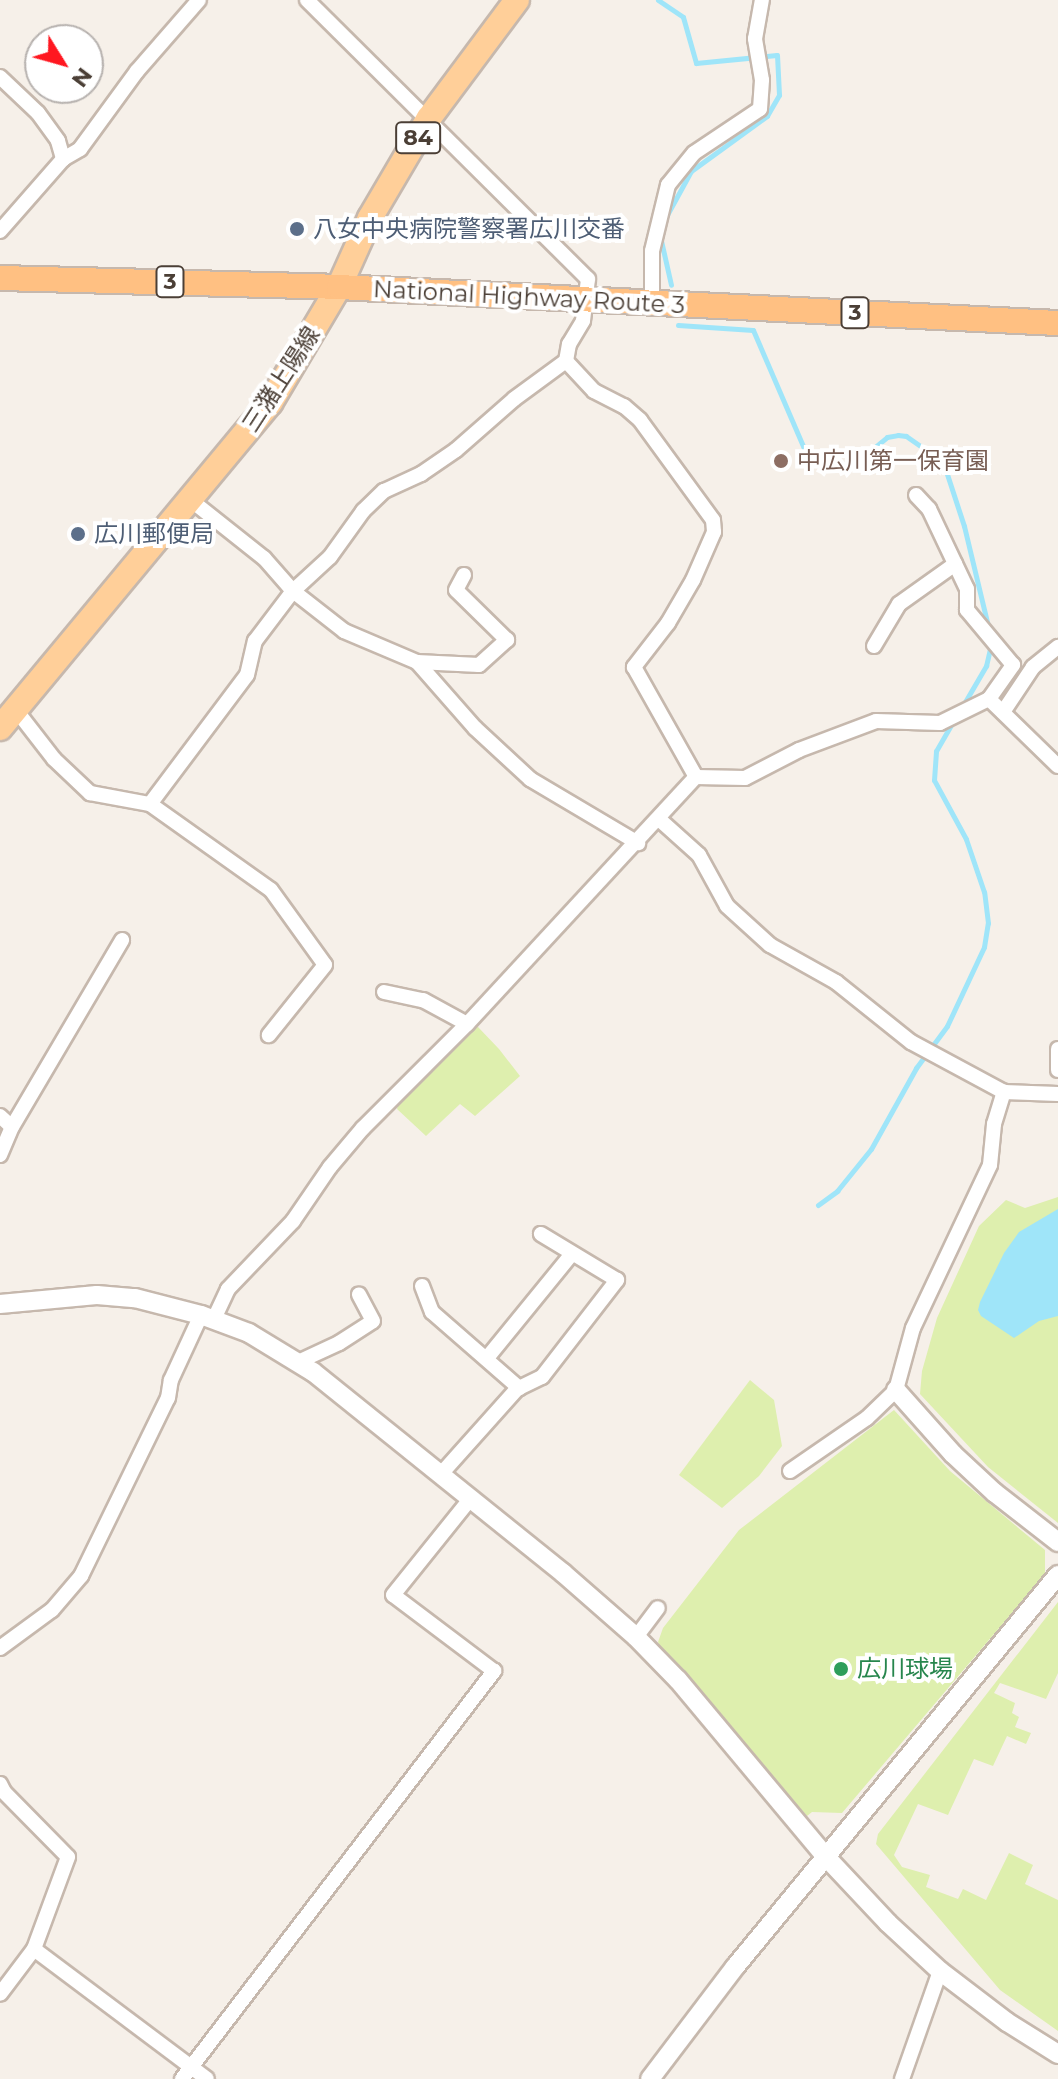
<!DOCTYPE html>
<html>
<head>
<meta charset="utf-8">
<style>
	body { margin:0 }
	#map { position:relative; width:1058px; height:2079px; overflow:hidden; background:#f6f0e9; font-family:Montserrat,"Noto Sans JP",sans-serif }
	div>[style] { position:absolute }
	.green>* { inset:0; background:#deefae }
	.water>* { inset:0; background:#9fe5f9 }
	.stream>* { height:5px; margin:-2.5px; padding:0 2.5px; transform-origin:2.5px; border-radius:2.5px; background:#9fe5f9 }
	.roads { filter:drop-shadow(2px 0 #c6b8ad) drop-shadow(-2px 0 #c6b8ad) drop-shadow(0 2px #c6b8ad) drop-shadow(0 -2px #c6b8ad) }
	.minor>* { height:14px; margin:-7px; padding:0 7px; transform-origin:7px; border-radius:7px; background:#fff }
	.tertiary>* { height:18px; margin:-9px; padding:0 9px; transform-origin:9px; border-radius:9px; background:#fff }
	.primary>* { height:24px; margin:-12px; padding:0 12px; transform-origin:12px; border-radius:12px; background:#ffcf99 }
	.trunk>* { height:24px; margin:-12px; padding:0 12px; transform-origin:12px; border-radius:12px; background:#ffc082 }
	.dots>* { width:22px; height:22px; translate:-50% -50%; box-sizing:border-box; border:4px solid #fff; border-radius:50% }
	span { translate:-50% -50%; white-space:nowrap; text-align:center; line-height:1.15; -webkit-text-stroke:8px #fff; paint-order:stroke }
	.shield-label span { padding:2px 6px; background:#fff; border:2px solid; border-radius:6px; -webkit-text-stroke-width:0 }
	.shield-label { font-size:22px; color:#4b3f36; font-weight:700 }
	.service-label { font-size:24px; color:#4e5e75 }
	.left { translate:0 -50%; text-align:left }
	.street-label { font-size:24px; color:#4b3f36 }
	.education-label { font-size:24px; color:#785e54 }
	.leisure-label { font-size:24px; color:#27864d }
	.north { position:absolute; left:24px; top:24px; width:80px; height:80px; box-sizing:border-box; background:#fff; border:2px solid #b7b2af; border-radius:50%; rotate:127deg; font-size:22px; font-weight:700; line-height:32px; text-align:center; color:#4b3f36 }
	.north::after { content:''; display:block; margin:auto; width:28px; height:36px; background:#ff1720; clip-path:polygon(50% 0,100% 100%,50% 72%,0 100%) }
</style>
</head>
<body>
<div id="map">
	<div class="green">
		<div style="clip-path:polygon(473px 1027px,478px 1027px,499px 1049px,520px 1076px,475px 1116px,460px 1104px,426px 1136px,397px 1109px,399px 1101px)"></div>
		<div style="clip-path:polygon(1058px 1197px,1058px 1523px,988px 1467px,920px 1394px,922px 1371px,937px 1318px,979px 1226px,1006px 1200px,1025px 1208px)"></div>
		<div style="clip-path:polygon(750px 1380px,774px 1400px,782px 1446px,759px 1476px,722px 1508px,679px 1475px)"></div>
		<div style="clip-path:polygon(894px 1410px,950px 1471px,1045px 1550px,1045px 1574px,842px 1813px,812px 1812px,807px 1816px,663px 1654px,658px 1642px,663px 1628px,739px 1530px)"></div>
		<div style="clip-path:polygon(1058px 1602px,1058px 1673px,1046px 1699px,1000px 1683px,994px 1693px,1015px 1703px,1012px 1713px,1019px 1717px,1015px 1727px,1031px 1733px,1026px 1744px,1007px 1736px,993px 1766px,974px 1759px,948px 1815px,918px 1804px,894px 1855px,902px 1867px,930px 1875px,926px 1887px,958px 1899px,963px 1889px,986px 1900px,1009px 1853px,1033px 1865px,1025px 1884px,1058px 1900px,1058px 2031px,1000px 1990px,876px 1844px,878px 1834px)"></div>
	</div>
	<div class="water">
		<div style="clip-path:polygon(1058px 1209px,1058px 1316px,1039px 1321px,1014px 1338px,981px 1316px,978px 1310px,980px 1302px,1004px 1253px,1019px 1232px)"></div>
	</div>
	<div class="stream">
		<div style="left:658px;top:0;width:30px;rotate:34deg"></div>
		<div style="left:683px;top:17px;width:48px;rotate:74.2deg"></div>
		<div style="left:696px;top:63px;width:81px;rotate:-5.6deg"></div>
		<div style="left:777px;top:55px;width:40px;rotate:87.1deg"></div>
		<div style="left:779px;top:95px;width:24px;rotate:120deg"></div>
		<div style="left:767px;top:116px;width:94px;rotate:144.1deg"></div>
		<div style="left:691px;top:171px;width:50px;rotate:118.6deg"></div>
		<div style="left:660px;top:236px;width:50px;rotate:77.3deg"></div>
		<div style="left:678px;top:325px;width:75px;rotate:3.8deg"></div>
		<div style="left:753px;top:330px;width:134px;rotate:66.7deg"></div>
		<div style="left:806px;top:453px;width:20px;rotate:37deg"></div>
		<div style="left:822px;top:465px;width:30px;rotate:2deg"></div>
		<div style="left:852px;top:466px;width:45px;rotate:-39.6deg"></div>
		<div style="left:887px;top:437px;width:11px;rotate:-10deg"></div>
		<div style="left:898px;top:435px;width:8px;rotate:7deg"></div>
		<div style="left:906px;top:436px;width:35px;rotate:35deg"></div>
		<div style="left:935px;top:456px;width:19px;rotate:54deg"></div>
		<div style="left:946px;top:471px;width:58px;rotate:71.9deg"></div>
		<div style="left:964px;top:526px;width:107px;rotate:76.5deg"></div>
		<div style="left:962px;top:707px;width:48px;rotate:-59.7deg"></div>
		<div style="left:986px;top:666px;width:23px;rotate:-77deg"></div>
		<div style="left:818px;top:1205px;width:24px;rotate:-36deg"></div>
		<div style="left:837px;top:1191px;width:54px;rotate:-51deg"></div>
		<div style="left:871px;top:1149px;width:93px;rotate:-60.9deg"></div>
		<div style="left:916px;top:1068px;width:52px;rotate:-53.6deg"></div>
		<div style="left:947px;top:1026px;width:87px;rotate:-64.9deg"></div>
		<div style="left:984px;top:947px;width:24px;rotate:-81deg"></div>
		<div style="left:988px;top:923px;width:31px;rotate:-97deg"></div>
		<div style="left:984px;top:892px;width:56px;rotate:-108.8deg"></div>
		<div style="left:966px;top:839px;width:67px;rotate:-118.5deg"></div>
		<div style="left:934px;top:780px;width:29px;rotate:-86deg"></div>
		<div style="left:936px;top:751px;width:34px;rotate:-60deg"></div>
	</div>
	<div class="roads">
		<div class="minor">
			<div style="left:307px;top:0;width:396px;rotate:44.8deg"></div>
			<div style="left:588px;top:279px;width:42px;rotate:96.8deg"></div>
			<div style="left:583px;top:321px;width:27px;rotate:121deg"></div>
			<div style="left:569px;top:344px;width:17px;rotate:100deg"></div>
			<div style="left:566px;top:361px;width:41px;rotate:47deg"></div>
			<div style="left:594px;top:391px;width:34px;rotate:27deg"></div>
			<div style="left:624px;top:406px;width:21px;rotate:41deg"></div>
			<div style="left:640px;top:420px;width:124px;rotate:53.9deg"></div>
			<div style="left:713px;top:520px;width:12px;rotate:85deg"></div>
			<div style="left:714px;top:532px;width:52px;rotate:113.6deg"></div>
			<div style="left:693px;top:580px;width:50px;rotate:120.2deg"></div>
			<div style="left:668px;top:623px;width:56px;rotate:127.7deg"></div>
			<div style="left:634px;top:667px;width:126px;rotate:60.6deg"></div>
			<div style="left:0;top:77px;width:52px;rotate:43.5deg"></div>
			<div style="left:38px;top:113px;width:34px;rotate:54deg"></div>
			<div style="left:58px;top:141px;width:19px;rotate:74deg"></div>
			<div style="left:0;top:231px;width:96px;rotate:-48.8deg"></div>
			<div style="left:63px;top:159px;width:20px;rotate:-30deg"></div>
			<div style="left:80px;top:149px;width:97px;rotate:-53.8deg"></div>
			<div style="left:137px;top:71px;width:94px;rotate:-48.9deg"></div>
			<div style="left:652px;top:303px;width:52px;rotate:-90deg"></div>
			<div style="left:652px;top:251px;width:68px;rotate:-76.4deg"></div>
			<div style="left:668px;top:185px;width:41px;rotate:-50.9deg"></div>
			<div style="left:694px;top:153px;width:79px;rotate:-33.7deg"></div>
			<div style="left:760px;top:109px;width:29px;rotate:-86deg"></div>
			<div style="left:762px;top:80px;width:42px;rotate:-99.7deg"></div>
			<div style="left:755px;top:39px;width:40px;rotate:-80deg"></div>
			<div style="left:192px;top:501px;width:92px;rotate:38.4deg"></div>
			<div style="left:264px;top:558px;width:44px;rotate:48.7deg"></div>
			<div style="left:293px;top:591px;width:65px;rotate:38.1deg"></div>
			<div style="left:344px;top:631px;width:79px;rotate:23deg"></div>
			<div style="left:417px;top:662px;width:88px;rotate:48.7deg"></div>
			<div style="left:475px;top:728px;width:75px;rotate:42.8deg"></div>
			<div style="left:530px;top:779px;width:126px;rotate:30.7deg"></div>
			<div style="left:874px;top:646px;width:49px;rotate:-59.2deg"></div>
			<div style="left:899px;top:604px;width:69px;rotate:-35.5deg"></div>
			<div style="left:417px;top:662px;width:62px;rotate:2.8deg"></div>
			<div style="left:479px;top:665px;width:38px;rotate:-42deg"></div>
			<div style="left:507px;top:640px;width:71px;rotate:-135.6deg"></div>
			<div style="left:456px;top:590px;width:17px;rotate:-62deg"></div>
			<div style="left:989px;top:699px;width:96px;rotate:44.2deg"></div>
			<div style="left:16px;top:710px;width:62px;rotate:52.2deg"></div>
			<div style="left:54px;top:759px;width:50px;rotate:43.4deg"></div>
			<div style="left:90px;top:793px;width:61px;rotate:10.4deg"></div>
			<div style="left:150px;top:804px;width:148px;rotate:35.4deg"></div>
			<div style="left:271px;top:890px;width:92px;rotate:54.2deg"></div>
			<div style="left:325px;top:965px;width:90px;rotate:128.7deg"></div>
			<div style="left:1003px;top:712px;width:54px;rotate:-56.3deg"></div>
			<div style="left:1033px;top:667px;width:32px;rotate:-39deg"></div>
			<div style="left:150px;top:804px;width:161px;rotate:-53.1deg"></div>
			<div style="left:247px;top:675px;width:35px;rotate:-77deg"></div>
			<div style="left:255px;top:641px;width:63px;rotate:-52.8deg"></div>
			<div style="left:293px;top:591px;width:50px;rotate:-42.6deg"></div>
			<div style="left:330px;top:557px;width:57px;rotate:-54.3deg"></div>
			<div style="left:363px;top:511px;width:29px;rotate:-44deg"></div>
			<div style="left:384px;top:491px;width:41px;rotate:-24.7deg"></div>
			<div style="left:421px;top:474px;width:42px;rotate:-34.4deg"></div>
			<div style="left:456px;top:450px;width:77px;rotate:-41.3deg"></div>
			<div style="left:514px;top:399px;width:64px;rotate:-36.2deg"></div>
			<div style="left:660px;top:820px;width:52px;rotate:41.9deg"></div>
			<div style="left:699px;top:855px;width:58px;rotate:61.2deg"></div>
			<div style="left:727px;top:906px;width:58px;rotate:42.2deg"></div>
			<div style="left:770px;top:945px;width:76px;rotate:29.3deg"></div>
			<div style="left:836px;top:982px;width:96px;rotate:38.7deg"></div>
			<div style="left:911px;top:1042px;width:106px;rotate:28.3deg"></div>
			<div style="left:1004px;top:1092px;width:54px;rotate:2.1deg"></div>
			<div style="left:384px;top:992px;width:40px;rotate:12deg"></div>
			<div style="left:423px;top:1000px;width:50px;rotate:28.6deg"></div>
			<div style="left:1058px;top:1049px;width:21px;rotate:90deg"></div>
			<div style="left:0;top:1116px;width:16px;rotate:43deg"></div>
			<div style="left:0;top:1155px;width:30px;rotate:-67deg"></div>
			<div style="left:12px;top:1127px;width:217px;rotate:-59.5deg"></div>
			<div style="left:422px;top:1286px;width:28px;rotate:69deg"></div>
			<div style="left:432px;top:1312px;width:116px;rotate:41.1deg"></div>
			<div style="left:214px;top:1319px;width:33px;rotate:-65deg"></div>
			<div style="left:228px;top:1289px;width:94px;rotate:-46.3deg"></div>
			<div style="left:293px;top:1221px;width:65px;rotate:-55.6deg"></div>
			<div style="left:330px;top:1167px;width:51px;rotate:-49.8deg"></div>
			<div style="left:363px;top:1128px;width:147px;rotate:-45deg"></div>
			<div style="left:467px;top:1024px;width:337px;rotate:-47.2deg"></div>
			<div style="left:696px;top:777px;width:49px;rotate:1.2deg"></div>
			<div style="left:745px;top:778px;width:61px;rotate:-27.4deg"></div>
			<div style="left:799px;top:750px;width:82px;rotate:-20.6deg"></div>
			<div style="left:876px;top:721px;width:64px;rotate:1.8deg"></div>
			<div style="left:940px;top:723px;width:55px;rotate:-26.1deg"></div>
			<div style="left:989px;top:699px;width:42px;rotate:-54.8deg"></div>
			<div style="left:1013px;top:665px;width:72px;rotate:-129.9deg"></div>
			<div style="left:967px;top:610px;width:21px;rotate:-90deg"></div>
			<div style="left:967px;top:589px;width:89px;rotate:-115.4deg"></div>
			<div style="left:929px;top:509px;width:19px;rotate:-133deg"></div>
			<div style="left:487px;top:1358px;width:133px;rotate:-50.8deg"></div>
			<div style="left:298px;top:1362px;width:45px;rotate:-24.9deg"></div>
			<div style="left:339px;top:1343px;width:40px;rotate:-32.9deg"></div>
			<div style="left:373px;top:1321px;width:30px;rotate:-118deg"></div>
			<div style="left:790px;top:1471px;width:93px;rotate:-34.5deg"></div>
			<div style="left:867px;top:1418px;width:40px;rotate:-44deg"></div>
			<div style="left:896px;top:1390px;width:64px;rotate:-74.7deg"></div>
			<div style="left:913px;top:1328px;width:180px;rotate:-64.7deg"></div>
			<div style="left:990px;top:1165px;width:41px;rotate:-84.4deg"></div>
			<div style="left:994px;top:1124px;width:34px;rotate:-73deg"></div>
			<div style="left:441px;top:1474px;width:114px;rotate:-48.2deg"></div>
			<div style="left:517px;top:1389px;width:28px;rotate:-26deg"></div>
			<div style="left:542px;top:1377px;width:123px;rotate:-52.3deg"></div>
			<div style="left:617px;top:1280px;width:89px;rotate:-148.8deg"></div>
			<div style="left:636px;top:1637px;width:36px;rotate:-53deg"></div>
			<div style="left:0;top:1648px;width:64px;rotate:-36.2deg"></div>
			<div style="left:52px;top:1610px;width:45px;rotate:-49.5deg"></div>
			<div style="left:81px;top:1576px;width:198px;rotate:-64deg"></div>
			<div style="left:168px;top:1398px;width:18px;rotate:-81deg"></div>
			<div style="left:171px;top:1380px;width:72px;rotate:-65.2deg"></div>
			<div style="left:0;top:1784px;width:9px;rotate:63deg"></div>
			<div style="left:4px;top:1792px;width:91px;rotate:45.4deg"></div>
			<div style="left:68px;top:1857px;width:98px;rotate:110.3deg"></div>
			<div style="left:34px;top:1949px;width:56px;rotate:127.1deg"></div>
			<div style="left:34px;top:1949px;width:216px;rotate:36.9deg"></div>
			<div style="left:182px;top:2079px;width:514px;rotate:-52.59deg"></div>
			<div style="left:494px;top:1671px;width:126px;rotate:-143deg"></div>
			<div style="left:393px;top:1595px;width:124px;rotate:-51.2deg"></div>
			<div style="left:902px;top:2079px;width:114px;rotate:-70.6deg"></div>
		</div>
		<div class="tertiary">
			<div style="left:0;top:1304px;width:97px;rotate:-5.3deg"></div>
			<div style="left:97px;top:1295px;width:38px;rotate:5deg"></div>
			<div style="left:135px;top:1298px;width:68px;rotate:14.4deg"></div>
			<div style="left:201px;top:1315px;width:51px;rotate:20.6deg"></div>
			<div style="left:249px;top:1333px;width:75px;rotate:31.4deg"></div>
			<div style="left:313px;top:1372px;width:321px;rotate:38.8deg"></div>
			<div style="left:563px;top:1573px;width:97px;rotate:41.2deg"></div>
			<div style="left:636px;top:1637px;width:60px;rotate:45.7deg"></div>
			<div style="left:678px;top:1680px;width:232px;rotate:50.1deg"></div>
			<div style="left:827px;top:1858px;width:89px;rotate:46.8deg"></div>
			<div style="left:888px;top:1923px;width:71px;rotate:42.7deg"></div>
			<div style="left:940px;top:1971px;width:84px;rotate:37.3deg"></div>
			<div style="left:1007px;top:2022px;width:60px;rotate:32.1deg"></div>
			<div style="left:896px;top:1390px;width:86px;rotate:48.3deg"></div>
			<div style="left:953px;top:1454px;width:57px;rotate:42.9deg"></div>
			<div style="left:995px;top:1493px;width:80px;rotate:37.9deg"></div>
			<div style="left:650px;top:2079px;width:141px;rotate:-52.8deg"></div>
			<div style="left:735px;top:1967px;width:508px;rotate:-50.51deg"></div>
		</div>
		<div class="primary">
			<div style="left:0;top:728px;width:423px;rotate:-50.3deg"></div>
			<div style="left:270px;top:403px;width:135px;rotate:-59.3deg"></div>
			<div style="left:339px;top:287px;width:76px;rotate:-65.8deg"></div>
			<div style="left:370px;top:218px;width:116px;rotate:-59.5deg"></div>
			<div style="left:429px;top:118px;width:147px;rotate:-53.3deg"></div>
		</div>
		<div class="trunk">
			<div style="left:0;top:278px;width:339px;rotate:1.5deg"></div>
			<div style="left:339px;top:287px;width:720px;rotate:2.87deg"></div>
		</div>
	</div>
	<div class="dots">
		<div style="left:297px;top:229px;background:#5c6f8a"></div>
		<div style="left:781px;top:461px;background:#8d6e63"></div>
		<div style="left:78px;top:534px;background:#5c6f8a"></div>
		<div style="left:841px;top:1669px;background:#2e9e5b"></div>
	</div>
	<div class="shield-label">
		<span style="left:418px;top:138px">84</span>
		<span style="left:170px;top:282px">3</span>
		<span style="left:855px;top:313px">3</span>
	</div>
	<div class="service-label">
		<span class="left" style="left:313px;top:229px">八女中央病院警察署広川交番</span>
		<span class="left" style="left:94px;top:534px">広川郵便局</span>
	</div>
	<div class="street-label">
		<span style="left:529px;top:297px;rotate:3deg">National Highway Route 3</span>
		<span style="left:281px;top:379px;rotate:-57deg">三潴上陽線</span>
	</div>
	<div class="education-label">
		<span class="left" style="left:797px;top:461px">中広川第一保育園</span>
	</div>
	<div class="leisure-label">
		<span class="left" style="left:857px;top:1669px">広川球場</span>
	</div>
	<div class="north">N</div>
</div>
</body>
</html>
